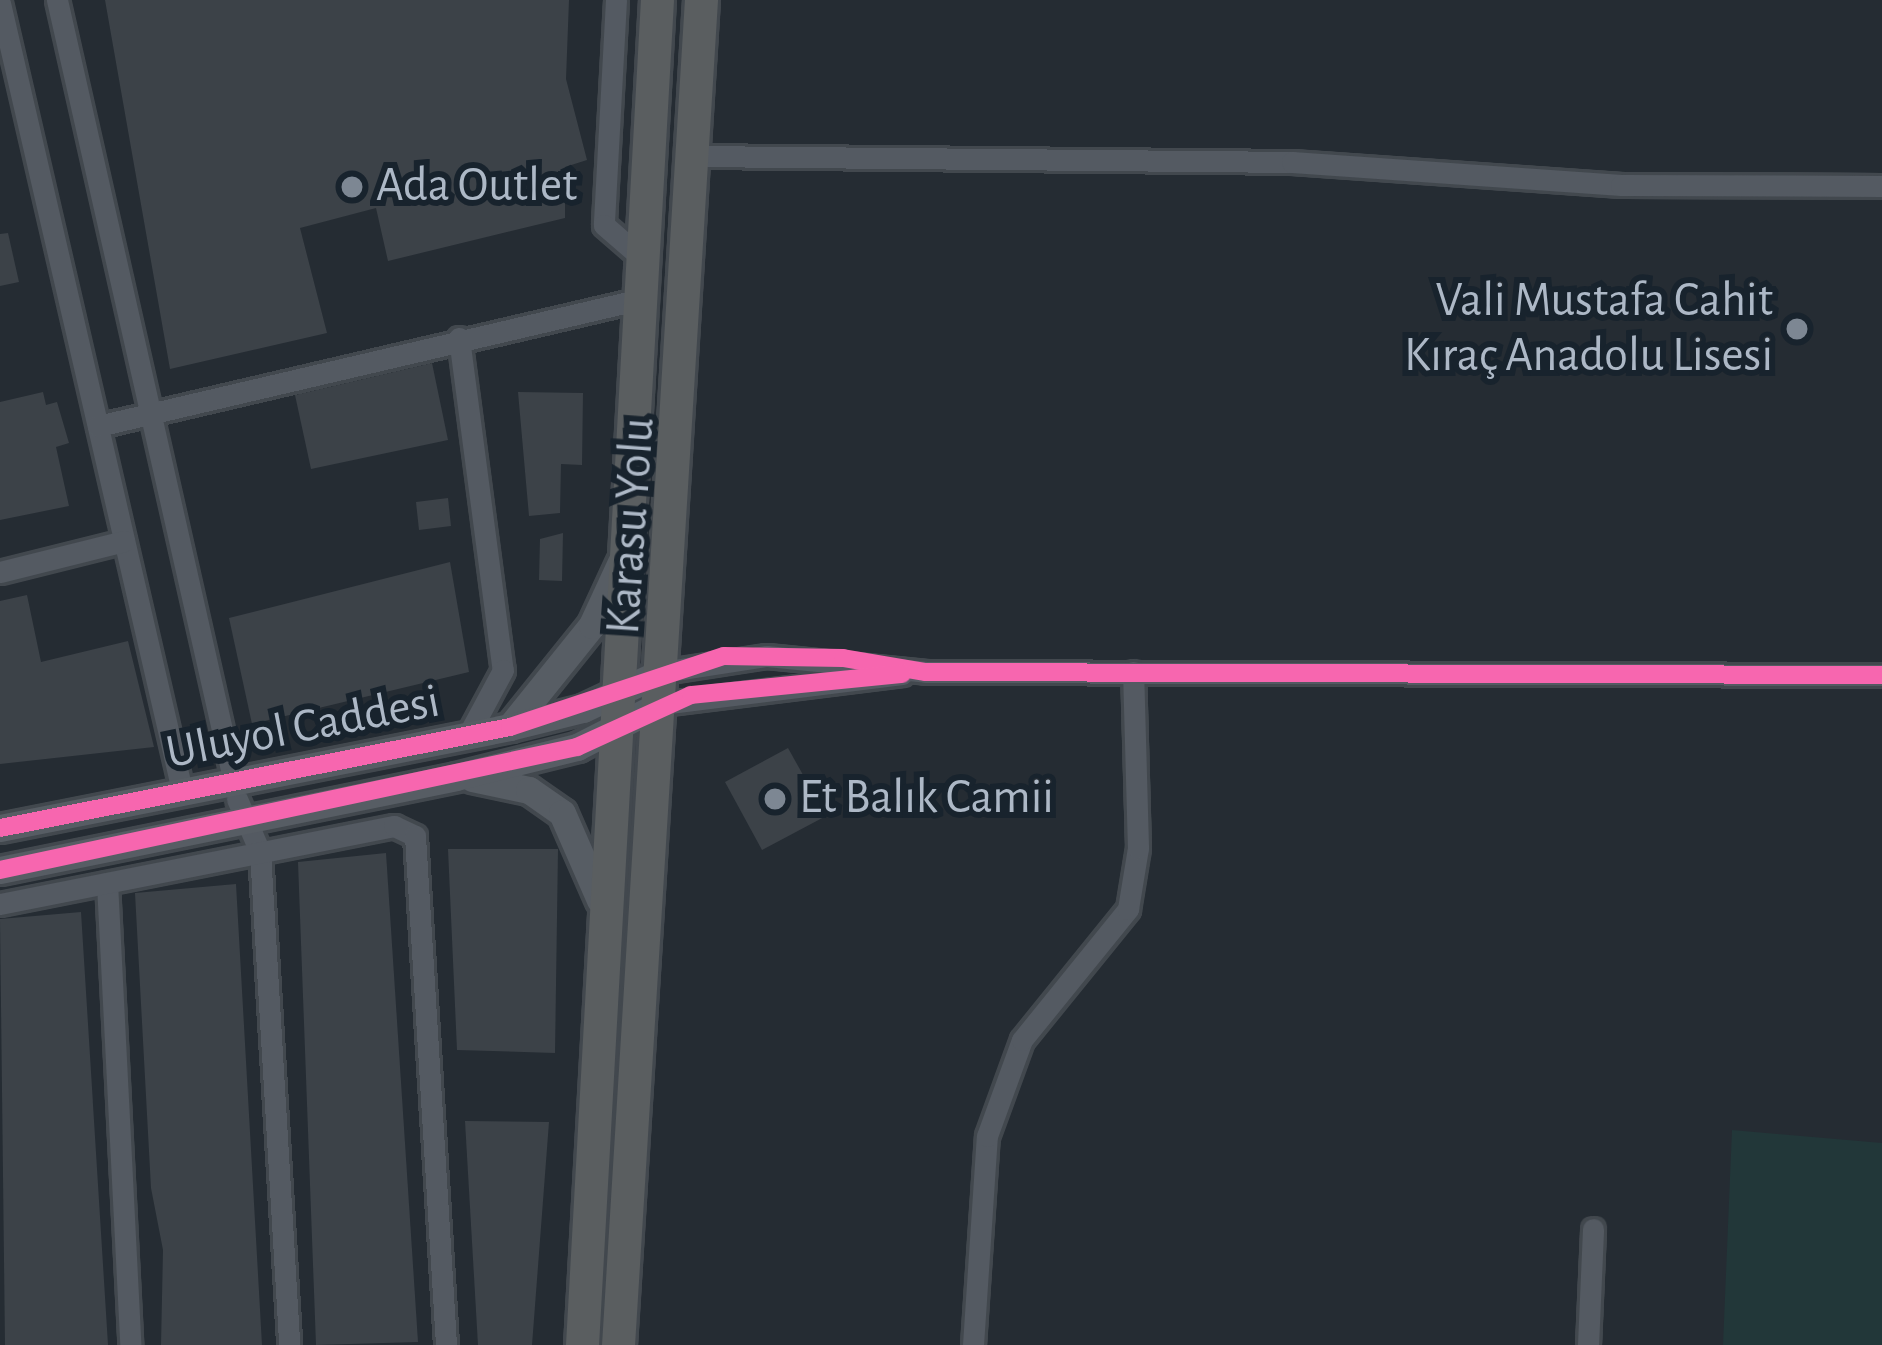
<!DOCTYPE html>
<html>
<head>
<meta charset="utf-8">
<style>
	body { margin:0 }
	#map { position:relative; width:1882px; height:1345px; overflow:hidden; background:#252c33; font-family:"Alegreya Sans",sans-serif }
	div>[style] { position:absolute }
	.green>* { inset:0; background:#223739 }
	.building>* { inset:0; background:#3c4248 }
	.roads { filter:drop-shadow(3px 0 #42484e) drop-shadow(-3px 0 #42484e) drop-shadow(0 3px #42484e) drop-shadow(0 -3px #42484e) }
	.minor>* { height:21px; margin:-10.5px; padding:0 10.5px; transform-origin:10.5px; border-radius:10.5px; background:#545a62 }
	.major>* { height:27px; margin:-13.5px; padding:0 13.5px; transform-origin:13.5px; border-radius:13.5px; background:#575d64 }
	.highway>* { height:33px; margin:-16.5px; padding:0 16.5px; transform-origin:16.5px; border-radius:16.5px; background:#5a5e60 }
	.cycleway>* { height:18px; margin:-9px; padding:0 9px; transform-origin:9px; border-radius:9px; background:#f766af }
	.dots>* { width:33px; height:33px; translate:-50% -50%; box-sizing:border-box; border:6px solid #18232d; border-radius:50% }
	span { translate:-50% -50%; white-space:nowrap; text-align:center; line-height:1.15; -webkit-text-stroke:12px #18232d; paint-order:stroke }
	.poi-label { font-size:48px; color:#adb8c6 }
	.left { translate:0 -50%; text-align:left }
	.right { translate:-100% -50%; text-align:right }
	.street-label { font-size:48px; color:#adb8c6 }
</style>
</head>
<body>
<div id="map">
	<div class="green">
		<div style="clip-path:polygon(1732px 1130px,1882px 1143px,1882px 1345px,1723px 1345px)"></div>
	</div>
	<div class="building">
		<div style="clip-path:polygon(105px 0,569px 0,566px 79px,587px 160px,565px 167px,565px 218px,388px 261px,376px 208px,300px 228px,327px 333px,170px 369px)"></div>
		<div style="clip-path:polygon(8px 233px,19px 282px,0 286px,0 234px)"></div>
		<div style="clip-path:polygon(432px 363px,448px 440px,311px 469px,295px 395px)"></div>
		<div style="clip-path:polygon(43px 392px,46px 405px,57px 402px,69px 443px,56px 447px,69px 506px,0 520px,0 402px)"></div>
		<div style="clip-path:polygon(518px 392px,583px 393px,582px 465px,561px 464px,560px 513px,529px 516px)"></div>
		<div style="clip-path:polygon(448px 498px,451px 526px,419px 530px,416px 502px)"></div>
		<div style="clip-path:polygon(563px 533px,562px 581px,539px 580px,540px 539px)"></div>
		<div style="clip-path:polygon(450px 562px,469px 672px,252px 724px,229px 618px)"></div>
		<div style="clip-path:polygon(27px 595px,41px 662px,128px 641px,154px 747px,0 764px,0 601px)"></div>
		<div style="clip-path:polygon(788px 748px,826px 816px,762px 850px,725px 782px)"></div>
		<div style="clip-path:polygon(448px 849px,558px 849px,555px 1053px,457px 1050px)"></div>
		<div style="clip-path:polygon(386px 853px,418px 1342px,316px 1345px,298px 862px)"></div>
		<div style="clip-path:polygon(236px 884px,262px 1345px,161px 1345px,163px 1250px,151px 1188px,135px 893px)"></div>
		<div style="clip-path:polygon(81px 912px,108px 1345px,5px 1345px,0 919px)"></div>
		<div style="clip-path:polygon(465px 1121px,549px 1122px,532px 1345px,478px 1345px)"></div>
	</div>
	<div class="roads">
		<div class="minor">
			<div style="left:57px;top:0;width:803px;rotate:77.26deg"></div>
			<div style="left:616px;top:0;width:225px;rotate:93.1deg"></div>
			<div style="left:604px;top:225px;width:52px;rotate:41.1deg"></div>
			<div style="left:0;top:3px;width:809px;rotate:76.99deg"></div>
			<div style="left:694px;top:156px;width:598px;rotate:0.57deg"></div>
			<div style="left:1292px;top:162px;width:330px;rotate:4deg"></div>
			<div style="left:1621px;top:185px;width:261px;rotate:0.2deg"></div>
			<div style="left:459px;top:338px;width:335px;rotate:82.5deg"></div>
			<div style="left:503px;top:670px;width:74px;rotate:118.3deg"></div>
			<div style="left:98px;top:426px;width:558px;rotate:-13.16deg"></div>
			<div style="left:0;top:572px;width:128px;rotate:-14deg"></div>
			<div style="left:662px;top:672px;width:106px;rotate:-8.7deg"></div>
			<div style="left:767px;top:656px;width:160px;rotate:5.7deg"></div>
			<div style="left:926px;top:672px;width:956px;rotate:0.18deg"></div>
			<div style="left:661px;top:704px;width:243px;rotate:-7.1deg"></div>
			<div style="left:237px;top:799px;width:58px;rotate:66.5deg"></div>
			<div style="left:260px;top:852px;width:494px;rotate:86.6deg"></div>
			<div style="left:107px;top:883px;width:463px;rotate:87.1deg"></div>
			<div style="left:0;top:904px;width:402px;rotate:-11.2deg"></div>
			<div style="left:394px;top:826px;width:23px;rotate:25deg"></div>
			<div style="left:415px;top:836px;width:510px;rotate:86.51deg"></div>
			<div style="left:973px;top:1345px;width:209px;rotate:-86.2deg"></div>
			<div style="left:987px;top:1136px;width:102px;rotate:-70deg"></div>
			<div style="left:1022px;top:1040px;width:169px;rotate:-51deg"></div>
			<div style="left:1128px;top:909px;width:62px;rotate:-80.7deg"></div>
			<div style="left:1138px;top:848px;width:176px;rotate:-91.6deg"></div>
			<div style="left:1588px;top:1345px;width:116px;rotate:-87.5deg"></div>
		</div>
		<div class="major">
			<div style="left:510px;top:727px;width:131px;rotate:-51.2deg"></div>
			<div style="left:592px;top:625px;width:69px;rotate:-65.3deg"></div>
			<div style="left:472px;top:778px;width:58px;rotate:11.9deg"></div>
			<div style="left:529px;top:790px;width:40px;rotate:34.9deg"></div>
			<div style="left:562px;top:813px;width:95px;rotate:66.4deg"></div>
			<div style="left:0;top:828px;width:520px;rotate:-11.2deg"></div>
			<div style="left:510px;top:727px;width:75px;rotate:-13.9deg"></div>
			<div style="left:583px;top:709px;width:87px;rotate:-25.1deg"></div>
			<div style="left:0;top:870px;width:465px;rotate:-11.5deg"></div>
			<div style="left:456px;top:777px;width:125px;rotate:-13.9deg"></div>
			<div style="left:577px;top:747px;width:94px;rotate:-27.1deg"></div>
		</div>
		<div class="highway">
			<div style="left:582px;top:1345px;width:1347px;rotate:-86.81deg"></div>
			<div style="left:618px;top:1345px;width:1348px;rotate:-86.47deg"></div>
		</div>
	</div>
	<div class="cycleway">
		<div style="left:0;top:828px;width:520px;rotate:-11.2deg"></div>
		<div style="left:510px;top:727px;width:225px;rotate:-18.4deg"></div>
		<div style="left:724px;top:656px;width:119px;rotate:1deg"></div>
		<div style="left:843px;top:658px;width:84px;rotate:9.6deg"></div>
		<div style="left:926px;top:672px;width:956px;rotate:0.18deg"></div>
		<div style="left:0;top:870px;width:590px;rotate:-12.03deg"></div>
		<div style="left:577px;top:747px;width:125px;rotate:-24.5deg"></div>
		<div style="left:691px;top:695px;width:212px;rotate:-5.7deg"></div>
	</div>
	<div class="dots">
		<div style="left:352px;top:187px;background:#7d8793"></div>
		<div style="left:1797px;top:329px;background:#7d8793"></div>
		<div style="left:775px;top:799px;background:#7d8793"></div>
	</div>
	<div class="poi-label">
		<span class="left" style="left:376px;top:187px">Ada Outlet</span>
		<span class="right" style="left:1773px;top:329px">Vali Mustafa Cahit<br>Kıraç Anadolu Lisesi</span>
		<span class="left" style="left:799px;top:799px">Et Balık Camii</span>
	</div>
	<div class="street-label">
		<span style="left:632px;top:526px;rotate:-86deg">Karasu Yolu</span>
		<span style="left:303px;top:728px;rotate:-11deg">Uluyol Caddesi</span>
	</div>
</div>
</body>
</html>
